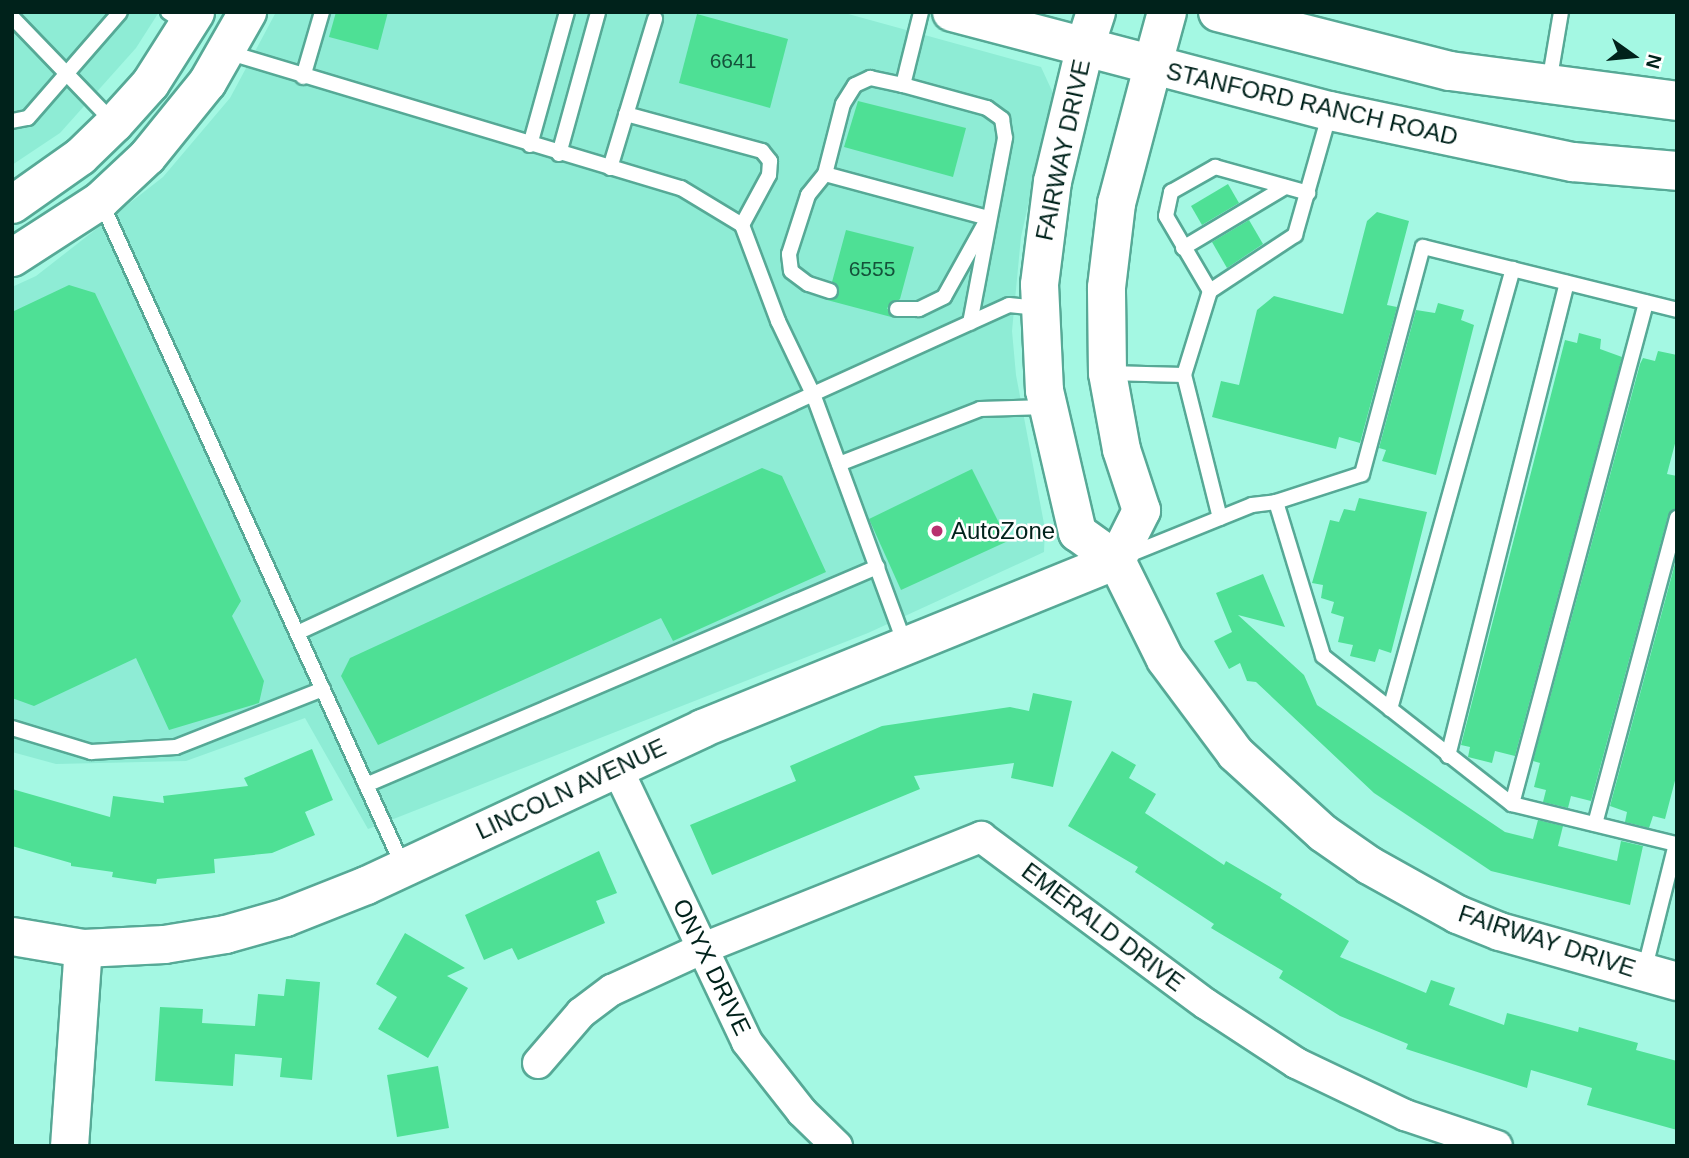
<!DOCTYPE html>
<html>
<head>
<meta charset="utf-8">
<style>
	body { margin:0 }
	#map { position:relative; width:1689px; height:1158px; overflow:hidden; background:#a4f8e3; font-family:Arial,sans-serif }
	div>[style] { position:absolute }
	.built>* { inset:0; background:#8eecd5 }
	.building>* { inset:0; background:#4ee095 }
	.roads { filter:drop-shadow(2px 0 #56a996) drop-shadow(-2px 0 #56a996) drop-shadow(0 2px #56a996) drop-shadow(0 -2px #56a996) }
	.service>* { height:14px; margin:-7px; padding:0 7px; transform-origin:7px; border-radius:7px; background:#fff }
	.minor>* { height:30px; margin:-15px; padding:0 15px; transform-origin:15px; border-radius:15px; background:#fff }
	.tertiary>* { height:37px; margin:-18.5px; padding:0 18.5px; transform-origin:18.5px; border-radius:18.5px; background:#fff }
	.secondary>* { height:38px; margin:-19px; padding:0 19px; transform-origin:19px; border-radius:19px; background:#fff }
	.dots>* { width:19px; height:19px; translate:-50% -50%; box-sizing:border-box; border:4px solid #fff; border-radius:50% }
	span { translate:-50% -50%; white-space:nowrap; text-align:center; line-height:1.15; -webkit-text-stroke:5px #fff; paint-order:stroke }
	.number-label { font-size:21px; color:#14523a }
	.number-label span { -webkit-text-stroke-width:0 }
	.street-label { font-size:24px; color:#00221b }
	.poi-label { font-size:24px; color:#00221b }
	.left { translate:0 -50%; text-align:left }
	.frame { position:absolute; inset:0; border:14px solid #00221b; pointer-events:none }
	.north { position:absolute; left:1598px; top:21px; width:70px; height:70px; -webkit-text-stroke:5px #fff; paint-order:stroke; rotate:105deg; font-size:19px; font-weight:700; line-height:28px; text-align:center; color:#00221b }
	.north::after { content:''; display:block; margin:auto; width:24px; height:32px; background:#00221b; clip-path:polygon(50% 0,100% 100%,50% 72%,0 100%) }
</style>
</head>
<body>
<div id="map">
	<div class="built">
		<div style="clip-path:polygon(12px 12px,159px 12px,136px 48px,60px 133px,12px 165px)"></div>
		<div style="clip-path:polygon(276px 12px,841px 12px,1041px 67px,1053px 93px,1021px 237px,1012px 331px,1016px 375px,1045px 529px,1044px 552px,868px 633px,368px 829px,305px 718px,186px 761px,56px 764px,12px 752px,12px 287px,36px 276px,163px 177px,230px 98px)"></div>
	</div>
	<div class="building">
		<div style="clip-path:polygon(336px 12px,388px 12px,378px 50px,329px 37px)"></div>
		<div style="clip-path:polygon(697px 14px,788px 39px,770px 108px,679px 83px)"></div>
		<div style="clip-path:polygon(858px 101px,966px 128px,953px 177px,844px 147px)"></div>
		<div style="clip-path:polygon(1228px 184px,1239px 203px,1202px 225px,1191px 206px)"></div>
		<div style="clip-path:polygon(1377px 212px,1409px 221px,1387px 305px,1397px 307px,1360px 443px,1339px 437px,1336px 449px,1212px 417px,1221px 381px,1239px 385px,1257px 310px,1274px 296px,1343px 314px,1367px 221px)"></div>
		<div style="clip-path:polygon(1249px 220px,1263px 244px,1227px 268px,1212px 242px)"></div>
		<div style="clip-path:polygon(846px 230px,914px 247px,900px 299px,887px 308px,895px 318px,827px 300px,839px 293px,832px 282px)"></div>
		<div style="clip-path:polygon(69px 285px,95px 293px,241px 601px,232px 616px,264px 681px,259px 703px,169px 730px,136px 658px,34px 706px,12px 698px,12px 312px)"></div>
		<div style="clip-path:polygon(1438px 303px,1464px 310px,1461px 320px,1474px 325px,1436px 475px,1382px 461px,1386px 450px,1379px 448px,1416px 310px,1435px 313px)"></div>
		<div style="clip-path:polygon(1579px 333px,1601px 339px,1600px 349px,1622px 357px,1515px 756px,1495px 751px,1492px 763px,1468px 757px,1470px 747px,1461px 745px,1565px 340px,1577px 343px)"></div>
		<div style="clip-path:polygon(1658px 351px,1677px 355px,1677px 436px,1667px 474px,1677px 476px,1677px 509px,1668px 516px,1591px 801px,1571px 796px,1568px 808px,1543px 802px,1546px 790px,1534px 787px,1540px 763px,1533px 761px,1640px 364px,1643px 358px,1655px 361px)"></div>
		<div style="clip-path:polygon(762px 468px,782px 476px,826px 572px,673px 641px,661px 618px,378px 745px,341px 676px,350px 658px)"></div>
		<div style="clip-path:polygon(972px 469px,1008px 541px,901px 590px,869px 519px)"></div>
		<div style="clip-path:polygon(1359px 498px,1427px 512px,1391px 653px,1379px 649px,1375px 662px,1350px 656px,1353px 645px,1338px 642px,1344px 617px,1331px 613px,1334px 602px,1321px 598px,1323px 585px,1312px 583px,1330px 520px,1339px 522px,1344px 509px,1355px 511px)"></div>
		<div style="clip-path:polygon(1677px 556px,1677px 773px,1665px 819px,1653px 816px,1649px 828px,1625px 822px,1627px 812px,1610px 806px)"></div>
		<div style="clip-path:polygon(1263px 574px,1285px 627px,1238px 615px,1304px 675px,1317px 705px,1505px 832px,1533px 839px,1538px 820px,1563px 826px,1558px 846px,1617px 861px,1621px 841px,1643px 846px,1630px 905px,1491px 871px,1374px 793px,1256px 682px,1247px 681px,1240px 663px,1229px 669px,1214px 641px,1232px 632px,1216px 593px)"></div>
		<div style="clip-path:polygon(1033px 693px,1072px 701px,1053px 787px,1011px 778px,1014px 763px,914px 776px,920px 789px,712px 875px,690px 825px,796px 781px,790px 766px,882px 726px,1010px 707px,1029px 711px)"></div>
		<div style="clip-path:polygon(312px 749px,333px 800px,305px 812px,315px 835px,272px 853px,214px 859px,215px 873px,157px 879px,156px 884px,112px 877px,113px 872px,71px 866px,71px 863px,12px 846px,12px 789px,110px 817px,113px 796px,164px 803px,163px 796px,248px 786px,244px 778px)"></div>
		<div style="clip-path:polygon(1112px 751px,1136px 765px,1129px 778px,1156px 794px,1145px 813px,1224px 865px,1226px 861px,1282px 894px,1280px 898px,1349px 941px,1340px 957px,1426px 993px,1431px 980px,1455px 988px,1449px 1005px,1504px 1025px,1507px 1013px,1578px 1032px,1579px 1027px,1638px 1043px,1636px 1050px,1677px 1061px,1677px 1130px,1587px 1105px,1592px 1088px,1531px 1070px,1527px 1088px,1406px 1049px,1408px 1044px,1340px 1016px,1279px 978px,1283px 971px,1211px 928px,1214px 924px,1135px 872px,1138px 867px,1068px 826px)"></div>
		<div style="clip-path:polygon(599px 851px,617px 893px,596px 901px,605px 923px,518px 960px,512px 948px,484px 960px,465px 915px)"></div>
		<div style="clip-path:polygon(405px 933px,465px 968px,447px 976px,468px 988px,428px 1058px,378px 1029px,397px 997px,376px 984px)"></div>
		<div style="clip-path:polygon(286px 979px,320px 982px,312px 1080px,280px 1077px,282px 1058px,235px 1054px,233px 1086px,155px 1081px,160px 1007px,203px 1009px,202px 1023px,255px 1026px,258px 994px,284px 996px)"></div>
		<div style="clip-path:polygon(438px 1066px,449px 1128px,397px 1137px,387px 1075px)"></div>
	</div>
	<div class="roads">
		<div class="service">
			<div style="left:168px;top:12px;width:23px;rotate:34deg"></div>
			<div style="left:12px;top:17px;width:146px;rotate:46.1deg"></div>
			<div style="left:227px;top:52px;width:474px;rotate:16.7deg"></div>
			<div style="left:681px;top:188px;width:71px;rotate:31.2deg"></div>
			<div style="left:742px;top:225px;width:103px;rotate:69.4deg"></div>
			<div style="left:778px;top:321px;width:81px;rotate:64.4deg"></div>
			<div style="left:813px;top:394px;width:215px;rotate:-24.4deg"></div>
			<div style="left:1009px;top:305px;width:29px;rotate:6deg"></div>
			<div style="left:303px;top:77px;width:68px;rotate:-73.7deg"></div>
			<div style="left:1549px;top:83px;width:72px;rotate:-80.4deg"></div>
			<div style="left:903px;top:85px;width:75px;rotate:-76.1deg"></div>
			<div style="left:626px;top:114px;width:141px;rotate:15.2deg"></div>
			<div style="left:762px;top:151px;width:13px;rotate:51deg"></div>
			<div style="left:770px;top:161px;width:14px;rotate:94deg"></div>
			<div style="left:769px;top:175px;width:57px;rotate:118.4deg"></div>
			<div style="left:12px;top:121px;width:16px;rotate:-11deg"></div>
			<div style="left:28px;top:118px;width:140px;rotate:-49deg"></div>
			<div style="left:530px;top:145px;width:138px;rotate:-74.5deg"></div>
			<div style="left:559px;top:154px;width:147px;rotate:-74.6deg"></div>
			<div style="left:610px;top:168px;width:156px;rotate:-73.2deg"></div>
			<div style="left:825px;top:174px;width:169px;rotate:15.1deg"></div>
			<div style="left:988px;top:218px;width:90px;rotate:119.1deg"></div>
			<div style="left:944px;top:297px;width:28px;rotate:154deg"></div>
			<div style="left:919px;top:309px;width:22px;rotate:180deg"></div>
			<div style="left:101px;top:202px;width:729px;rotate:65.54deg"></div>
			<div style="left:1183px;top:248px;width:119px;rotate:-30.9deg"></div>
			<div style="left:830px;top:291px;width:23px;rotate:-162deg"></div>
			<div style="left:808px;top:284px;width:21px;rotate:-143deg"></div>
			<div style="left:791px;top:271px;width:17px;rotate:-97deg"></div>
			<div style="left:789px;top:254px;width:62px;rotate:-72.1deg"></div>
			<div style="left:808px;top:195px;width:27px;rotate:-51deg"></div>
			<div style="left:825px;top:174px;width:72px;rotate:-75.6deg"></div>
			<div style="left:843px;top:104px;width:22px;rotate:-58deg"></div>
			<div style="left:855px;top:85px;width:17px;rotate:-25deg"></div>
			<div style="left:870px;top:78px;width:34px;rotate:12deg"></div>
			<div style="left:903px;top:85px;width:87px;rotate:15.3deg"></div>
			<div style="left:987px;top:108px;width:19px;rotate:36deg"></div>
			<div style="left:1002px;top:119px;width:19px;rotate:81deg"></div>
			<div style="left:1005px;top:138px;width:188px;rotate:100.7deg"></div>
			<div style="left:1210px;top:291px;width:87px;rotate:-120.4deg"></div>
			<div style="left:1166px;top:216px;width:25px;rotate:-78deg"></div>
			<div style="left:1171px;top:192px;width:51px;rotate:-29.6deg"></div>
			<div style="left:1215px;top:167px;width:97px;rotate:15.6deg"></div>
			<div style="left:1108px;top:373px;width:76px;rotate:1.5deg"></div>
			<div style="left:839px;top:464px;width:151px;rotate:-21.3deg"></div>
			<div style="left:980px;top:409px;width:67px;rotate:-1.7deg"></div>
			<div style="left:1276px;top:502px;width:90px;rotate:-18deg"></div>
			<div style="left:1362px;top:474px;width:235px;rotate:-75deg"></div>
			<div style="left:1423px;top:247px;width:262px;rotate:13.9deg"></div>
			<div style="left:1220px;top:518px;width:147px;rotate:-104.1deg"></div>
			<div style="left:1184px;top:375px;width:88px;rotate:-72.8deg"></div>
			<div style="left:1210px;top:291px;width:102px;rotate:-33.4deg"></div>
			<div style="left:1295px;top:235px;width:128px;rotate:-74.1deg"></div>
			<div style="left:1126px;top:556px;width:136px;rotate:-22deg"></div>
			<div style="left:1252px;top:505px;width:24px;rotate:-7deg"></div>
			<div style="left:1276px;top:502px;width:161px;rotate:73deg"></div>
			<div style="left:1323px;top:656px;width:240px;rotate:38.1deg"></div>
			<div style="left:1512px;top:804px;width:169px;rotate:13.7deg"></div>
			<div style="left:1676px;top:844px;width:131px;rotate:104.1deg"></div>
			<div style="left:297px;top:633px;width:569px;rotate:-24.85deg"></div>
			<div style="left:813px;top:394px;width:266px;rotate:69.8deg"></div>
			<div style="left:1390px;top:709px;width:457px;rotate:-74.4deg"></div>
			<div style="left:12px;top:728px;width:83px;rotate:16.9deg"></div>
			<div style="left:91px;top:752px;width:85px;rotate:-3.4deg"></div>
			<div style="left:176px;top:747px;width:158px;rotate:-21.5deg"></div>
			<div style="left:1448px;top:756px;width:488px;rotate:-75.9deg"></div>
			<div style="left:366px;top:785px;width:556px;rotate:-23.1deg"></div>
			<div style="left:1512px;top:804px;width:519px;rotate:-75.03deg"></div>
			<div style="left:1595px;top:824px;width:317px;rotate:-75deg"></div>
		</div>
		<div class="minor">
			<div style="left:617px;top:768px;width:303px;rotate:64.6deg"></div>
			<div style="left:747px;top:1042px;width:89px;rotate:51.8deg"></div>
			<div style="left:802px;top:1112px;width:49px;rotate:44.2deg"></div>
			<div style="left:538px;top:1063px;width:66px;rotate:-49.3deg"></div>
			<div style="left:581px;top:1013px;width:39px;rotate:-37deg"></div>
			<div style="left:612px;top:990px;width:98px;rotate:-24.7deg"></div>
			<div style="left:701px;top:949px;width:302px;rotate:-21.8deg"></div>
			<div style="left:981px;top:837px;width:280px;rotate:36.6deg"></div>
			<div style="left:1206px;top:1004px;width:108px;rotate:33.2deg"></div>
			<div style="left:1296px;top:1063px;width:121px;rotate:25.5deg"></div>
			<div style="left:1405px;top:1115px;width:97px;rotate:18.6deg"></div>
		</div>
		<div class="tertiary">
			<div style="left:1084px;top:49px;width:136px;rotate:103.6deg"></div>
			<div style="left:1052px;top:181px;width:104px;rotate:97.2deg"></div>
			<div style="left:1039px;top:284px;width:106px;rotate:87.3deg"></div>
			<div style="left:1044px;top:390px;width:146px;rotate:76.9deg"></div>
			<div style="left:1077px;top:532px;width:48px;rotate:35.7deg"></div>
			<div style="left:1116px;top:560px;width:110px;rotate:63.7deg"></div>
			<div style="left:1165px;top:659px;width:117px;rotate:53.3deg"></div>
			<div style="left:1235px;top:753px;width:119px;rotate:42.3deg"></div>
			<div style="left:1323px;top:833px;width:56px;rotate:34.8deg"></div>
			<div style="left:1369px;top:865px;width:101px;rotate:29.1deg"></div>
			<div style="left:1457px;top:914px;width:45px;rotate:22deg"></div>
			<div style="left:1499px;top:931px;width:185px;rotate:15.7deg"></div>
			<div style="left:12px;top:204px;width:83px;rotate:-35.2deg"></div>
			<div style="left:80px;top:156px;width:47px;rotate:-44.1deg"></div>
			<div style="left:114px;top:123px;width:54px;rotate:-48deg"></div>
			<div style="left:150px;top:83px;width:84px;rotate:-57.6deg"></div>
			<div style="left:12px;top:257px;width:105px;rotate:-32.9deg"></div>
			<div style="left:100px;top:200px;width:64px;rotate:-43.1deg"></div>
			<div style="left:147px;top:156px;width:95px;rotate:-51deg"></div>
			<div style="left:207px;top:82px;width:81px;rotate:-60.3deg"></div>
			<div style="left:1116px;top:560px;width:56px;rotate:-63.4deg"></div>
			<div style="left:1141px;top:510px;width:64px;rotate:-108.2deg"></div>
			<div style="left:1121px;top:449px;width:77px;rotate:-100.4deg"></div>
			<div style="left:1107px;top:373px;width:86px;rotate:-90.7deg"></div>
			<div style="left:1106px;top:287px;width:85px;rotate:-83.2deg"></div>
			<div style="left:1116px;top:203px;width:141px;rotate:-75.2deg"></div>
			<div style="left:12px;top:936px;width:72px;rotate:9.6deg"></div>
			<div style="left:83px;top:948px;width:81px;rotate:-2.8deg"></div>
			<div style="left:164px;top:944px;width:62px;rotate:-9.3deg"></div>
			<div style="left:225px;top:934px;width:62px;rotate:-15.8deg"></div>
			<div style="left:285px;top:917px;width:87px;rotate:-21.6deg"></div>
			<div style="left:366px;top:885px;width:371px;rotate:-25deg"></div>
			<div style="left:702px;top:728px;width:447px;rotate:-22.1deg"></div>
			<div style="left:69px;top:1146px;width:198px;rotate:-86deg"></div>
		</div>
		<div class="secondary">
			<div style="left:952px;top:12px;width:391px;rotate:14.7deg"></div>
			<div style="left:1330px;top:111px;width:248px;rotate:11.9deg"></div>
			<div style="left:1573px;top:162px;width:104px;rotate:4.9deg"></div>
			<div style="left:1218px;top:12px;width:239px;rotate:14.3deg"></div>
			<div style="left:1450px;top:71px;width:229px;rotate:7.5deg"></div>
			<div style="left:1084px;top:49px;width:39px;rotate:-72deg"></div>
			<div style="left:1152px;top:67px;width:57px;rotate:-74.7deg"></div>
		</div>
	</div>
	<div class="dots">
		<div style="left:937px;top:531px;background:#b8306f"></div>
	</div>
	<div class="number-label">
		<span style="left:733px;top:61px">6641</span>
		<span style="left:872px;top:269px">6555</span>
	</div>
	<div class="street-label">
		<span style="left:1312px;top:104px;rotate:13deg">STANFORD RANCH ROAD</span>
		<span style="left:1063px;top:150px;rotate:-78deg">FAIRWAY DRIVE</span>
		<span style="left:571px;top:789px;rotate:-25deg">LINCOLN AVENUE</span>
		<span style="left:1103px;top:927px;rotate:37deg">EMERALD DRIVE</span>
		<span style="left:1547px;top:941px;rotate:18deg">FAIRWAY DRIVE</span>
		<span style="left:712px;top:967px;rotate:64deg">ONYX DRIVE</span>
	</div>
	<div class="poi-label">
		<span class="left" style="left:951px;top:531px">AutoZone</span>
	</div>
	<div class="frame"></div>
	<div class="north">N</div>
</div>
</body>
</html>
